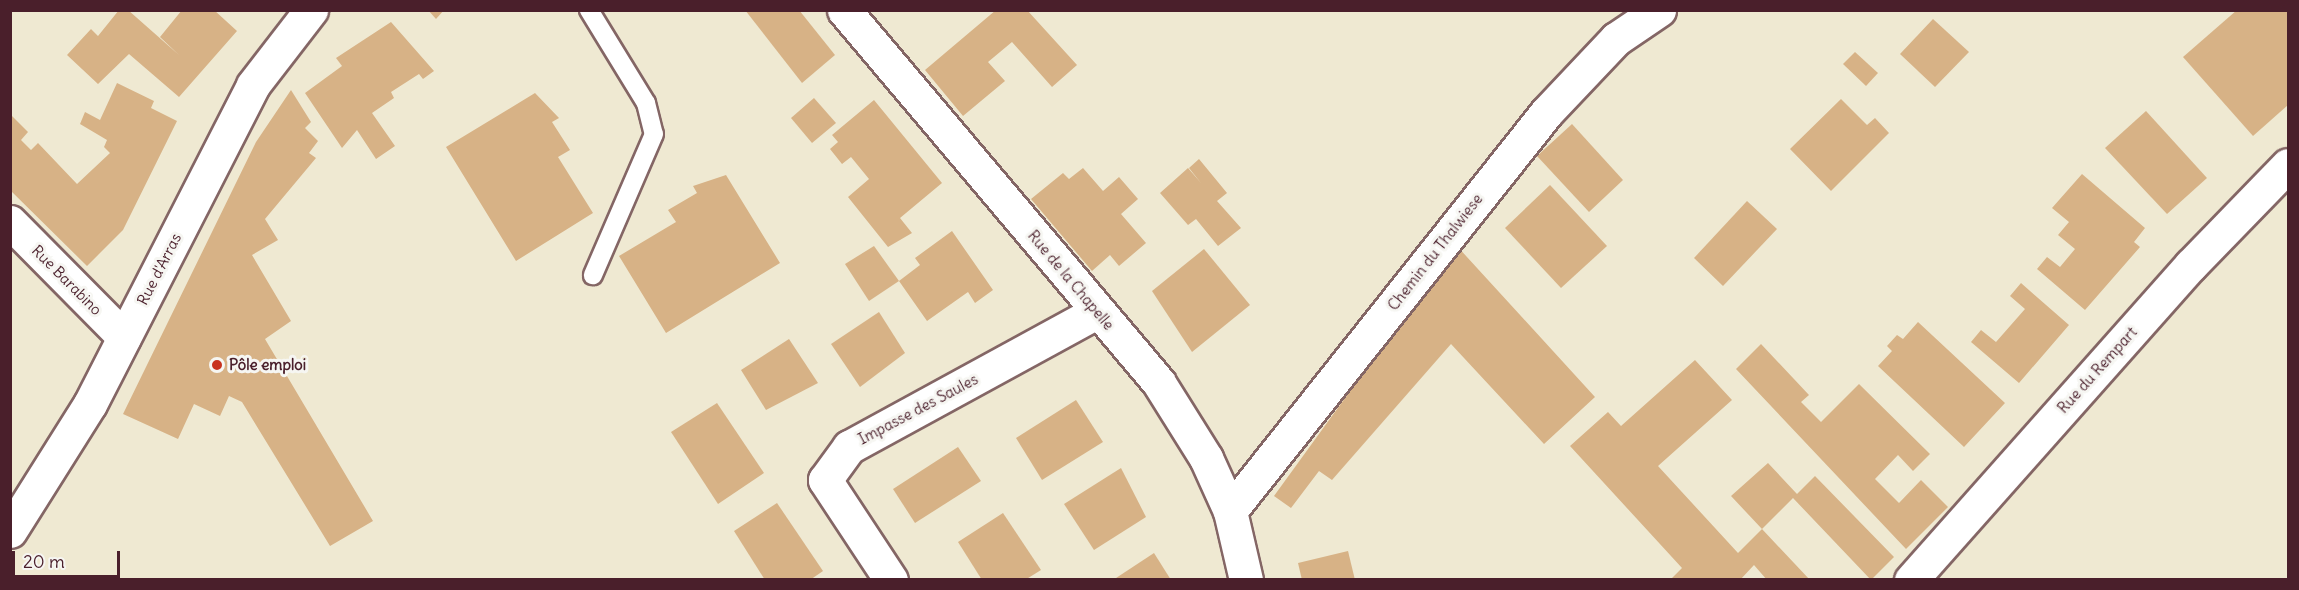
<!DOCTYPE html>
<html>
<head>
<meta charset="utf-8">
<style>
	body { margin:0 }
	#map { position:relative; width:2299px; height:590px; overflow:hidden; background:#efe9d2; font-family:Delius,sans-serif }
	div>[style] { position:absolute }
	.building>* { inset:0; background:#d7b286 }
	.roads { filter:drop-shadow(2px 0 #846665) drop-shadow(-2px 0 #846665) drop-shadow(0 2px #846665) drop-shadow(0 -2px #846665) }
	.lane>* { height:18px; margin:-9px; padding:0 9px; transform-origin:9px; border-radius:9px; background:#fff }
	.street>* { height:33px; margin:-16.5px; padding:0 16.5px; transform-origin:16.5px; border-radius:16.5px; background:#fff }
	.dots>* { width:16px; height:16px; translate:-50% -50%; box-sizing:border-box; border:3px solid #f6f6f2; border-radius:50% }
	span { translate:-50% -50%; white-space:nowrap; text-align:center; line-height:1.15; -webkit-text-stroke:6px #f6f6f2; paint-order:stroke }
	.street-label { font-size:15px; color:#4a1f2b }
	.poi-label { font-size:15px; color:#4a1f2b; font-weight:700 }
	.left { translate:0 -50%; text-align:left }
	.frame { position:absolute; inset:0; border:12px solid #4a1f2b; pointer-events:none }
	.scale { position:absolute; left:12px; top:551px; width:108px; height:27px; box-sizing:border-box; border:3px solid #4a1f2b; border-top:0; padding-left:8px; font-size:18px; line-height:21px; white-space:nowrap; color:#4a1f2b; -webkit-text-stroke:4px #f6f6f2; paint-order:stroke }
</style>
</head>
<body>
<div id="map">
	<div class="building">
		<div style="clip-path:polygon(119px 10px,128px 10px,179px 55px,160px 37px,182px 10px,214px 10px,237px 31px,179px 97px,129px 54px,98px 84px,67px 55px,91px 29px,98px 36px)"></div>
		<div style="clip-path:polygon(428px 10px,444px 10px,436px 19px)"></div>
		<div style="clip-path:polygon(745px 10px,799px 10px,835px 55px,802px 83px)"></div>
		<div style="clip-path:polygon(996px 10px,1027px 10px,1077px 65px,1052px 87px,1012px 42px,988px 62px,1005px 81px,963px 116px,925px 70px)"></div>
		<div style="clip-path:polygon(2237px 10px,2288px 10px,2288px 105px,2253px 136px,2183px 57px)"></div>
		<div style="clip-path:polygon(1933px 19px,1969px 52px,1935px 87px,1900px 54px)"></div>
		<div style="clip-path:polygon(391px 22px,434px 71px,423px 79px,419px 74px,391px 92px,394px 98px,372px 113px,395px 146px,376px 159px,357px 130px,342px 148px,305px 93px,342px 66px,336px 58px)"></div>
		<div style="clip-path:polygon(1855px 52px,1878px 73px,1866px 86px,1843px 64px)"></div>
		<div style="clip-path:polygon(117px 83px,154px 101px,151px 108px,177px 121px,123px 230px,87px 266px,10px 190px,10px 114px,28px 132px,21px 140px,31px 150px,38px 143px,77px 184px,110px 153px,104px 147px,107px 140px,80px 124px,85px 112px,100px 120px)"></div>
		<div style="clip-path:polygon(291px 90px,311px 122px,305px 128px,318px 141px,309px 153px,316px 158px,265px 219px,278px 240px,252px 255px,291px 321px,265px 339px,373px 521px,330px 546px,242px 402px,229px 396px,220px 416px,194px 404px,178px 439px,123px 414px,256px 142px)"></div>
		<div style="clip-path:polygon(535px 93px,559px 118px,552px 122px,570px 150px,558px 157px,593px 213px,516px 261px,446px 147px)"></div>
		<div style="clip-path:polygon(814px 98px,836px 123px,812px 143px,791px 118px)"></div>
		<div style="clip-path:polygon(1841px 99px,1867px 125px,1875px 118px,1889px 133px,1831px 191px,1790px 149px)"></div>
		<div style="clip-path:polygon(874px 100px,942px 183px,900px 218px,912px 233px,888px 247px,848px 197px,869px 179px,851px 157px,842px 164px,830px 149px,838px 142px,832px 135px)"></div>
		<div style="clip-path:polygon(2146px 111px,2207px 178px,2167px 214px,2105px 148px)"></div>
		<div style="clip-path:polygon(1572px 124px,1623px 180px,1589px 212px,1537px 156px)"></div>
		<div style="clip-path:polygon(1199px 159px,1227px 193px,1217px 201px,1241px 228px,1218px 246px,1196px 219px,1188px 225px,1160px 193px,1188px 168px,1201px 183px,1189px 168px)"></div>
		<div style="clip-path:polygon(1083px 168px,1103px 191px,1119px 177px,1138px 199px,1121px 214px,1146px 243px,1119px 266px,1110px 255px,1092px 271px,1031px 199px,1063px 173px,1069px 179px)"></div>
		<div style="clip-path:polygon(2082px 174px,2145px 228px,2134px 242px,2140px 247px,2085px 310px,2037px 269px,2047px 257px,2060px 267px,2075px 249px,2058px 235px,2069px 222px,2052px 208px)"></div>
		<div style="clip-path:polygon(726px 175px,780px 263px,666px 333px,619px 256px,676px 222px,668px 210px,697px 193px,693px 186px)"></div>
		<div style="clip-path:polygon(1550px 185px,1607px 246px,1561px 288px,1505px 228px)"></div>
		<div style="clip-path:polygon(1747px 201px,1777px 229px,1723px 286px,1694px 258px)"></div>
		<div style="clip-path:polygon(952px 231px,993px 290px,975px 303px,968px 292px,927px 321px,899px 281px,920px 265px,915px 258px)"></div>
		<div style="clip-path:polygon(1456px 245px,1595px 397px,1544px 444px,1451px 344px,1332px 480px,1319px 471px,1291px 508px,1274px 496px)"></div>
		<div style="clip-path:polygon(874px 246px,899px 281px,869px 301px,845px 264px)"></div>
		<div style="clip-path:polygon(1204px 249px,1250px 305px,1192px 352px,1152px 291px)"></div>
		<div style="clip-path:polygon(2021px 283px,2069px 325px,2019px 383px,1971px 342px,1981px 330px,1996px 342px,2025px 309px,2010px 296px)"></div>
		<div style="clip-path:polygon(879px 312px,905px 353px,860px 387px,831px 344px)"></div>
		<div style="clip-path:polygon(1918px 322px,2005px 403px,1964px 447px,1878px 366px,1892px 351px,1887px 346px,1897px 335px,1903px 339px)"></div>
		<div style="clip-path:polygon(789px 339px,818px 383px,766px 410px,741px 370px)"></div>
		<div style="clip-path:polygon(1761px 344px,1809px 395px,1801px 402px,1821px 422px,1859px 384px,1930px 454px,1913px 471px,1898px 455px,1875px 479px,1899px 503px,1921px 480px,1948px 507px,1906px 549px,1736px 369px)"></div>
		<div style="clip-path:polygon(1695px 360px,1732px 400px,1658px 466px,1738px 553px,1762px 529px,1810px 580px,1767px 580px,1754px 565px,1740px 580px,1670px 580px,1682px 568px,1570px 446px,1608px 412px,1621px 426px)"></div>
		<div style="clip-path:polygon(1076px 400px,1103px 442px,1042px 480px,1016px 438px)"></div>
		<div style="clip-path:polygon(717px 403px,764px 473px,718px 504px,671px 432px)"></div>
		<div style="clip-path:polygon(958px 447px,981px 481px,915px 523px,893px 489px)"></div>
		<div style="clip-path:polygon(1768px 463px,1797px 494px,1815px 476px,1894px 557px,1871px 580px,1793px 498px,1762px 529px,1731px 496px)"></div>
		<div style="clip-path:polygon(1121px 468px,1146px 517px,1094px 550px,1064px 504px)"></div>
		<div style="clip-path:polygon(777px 503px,823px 571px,810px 580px,765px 580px,734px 531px)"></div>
		<div style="clip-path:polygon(1003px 513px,1041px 570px,1025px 580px,982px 580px,958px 542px)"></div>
		<div style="clip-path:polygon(1348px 551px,1355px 580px,1302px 580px,1298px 563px)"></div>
		<div style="clip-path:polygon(1154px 553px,1171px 580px,1113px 580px)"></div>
	</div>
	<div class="roads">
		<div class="lane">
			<div style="left:589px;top:10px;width:109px;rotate:58.5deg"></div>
			<div style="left:646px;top:103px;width:32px;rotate:76deg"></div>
			<div style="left:654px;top:134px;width:154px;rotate:113.4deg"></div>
		</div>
		<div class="street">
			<div style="left:844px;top:10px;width:488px;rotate:49.8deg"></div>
			<div style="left:1159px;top:383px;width:89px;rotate:57.9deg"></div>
			<div style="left:1206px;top:458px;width:58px;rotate:65.6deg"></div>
			<div style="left:1230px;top:511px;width:71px;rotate:76.9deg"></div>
			<div style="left:10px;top:222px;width:162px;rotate:45.3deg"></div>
			<div style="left:1230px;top:511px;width:508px;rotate:-51.55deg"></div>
			<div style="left:1546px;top:113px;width:102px;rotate:-46.6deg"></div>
			<div style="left:1616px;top:39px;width:52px;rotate:-34deg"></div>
			<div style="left:10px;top:531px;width:150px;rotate:-57.8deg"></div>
			<div style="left:90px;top:404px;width:358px;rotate:-62.9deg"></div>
			<div style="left:253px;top:85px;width:95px;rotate:-52.3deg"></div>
			<div style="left:891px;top:580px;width:120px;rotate:-123.4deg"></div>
			<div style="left:825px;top:480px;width:41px;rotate:-54deg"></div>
			<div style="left:849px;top:447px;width:282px;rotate:-28.6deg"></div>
			<div style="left:1911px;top:580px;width:421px;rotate:-48.4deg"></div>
			<div style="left:2191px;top:265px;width:139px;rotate:-45.9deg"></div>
		</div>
	</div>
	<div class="dots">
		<div style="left:217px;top:365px;background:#c8321e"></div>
	</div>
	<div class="street-label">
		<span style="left:1435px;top:252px;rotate:-52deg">Chemin du Thalwiese</span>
		<span style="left:159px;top:269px;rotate:-63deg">Rue d'Arras</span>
		<span style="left:67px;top:280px;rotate:45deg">Rue Barabino</span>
		<span style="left:1071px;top:280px;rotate:50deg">Rue de la Chapelle</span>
		<span style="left:2097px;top:370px;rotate:-48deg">Rue du Rempart</span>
		<span style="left:918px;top:409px;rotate:-28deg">Impasse des Saules</span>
	</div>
	<div class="poi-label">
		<span class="left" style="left:229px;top:365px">Pôle emploi</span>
	</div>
	<div class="frame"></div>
	<div class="scale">20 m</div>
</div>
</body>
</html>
